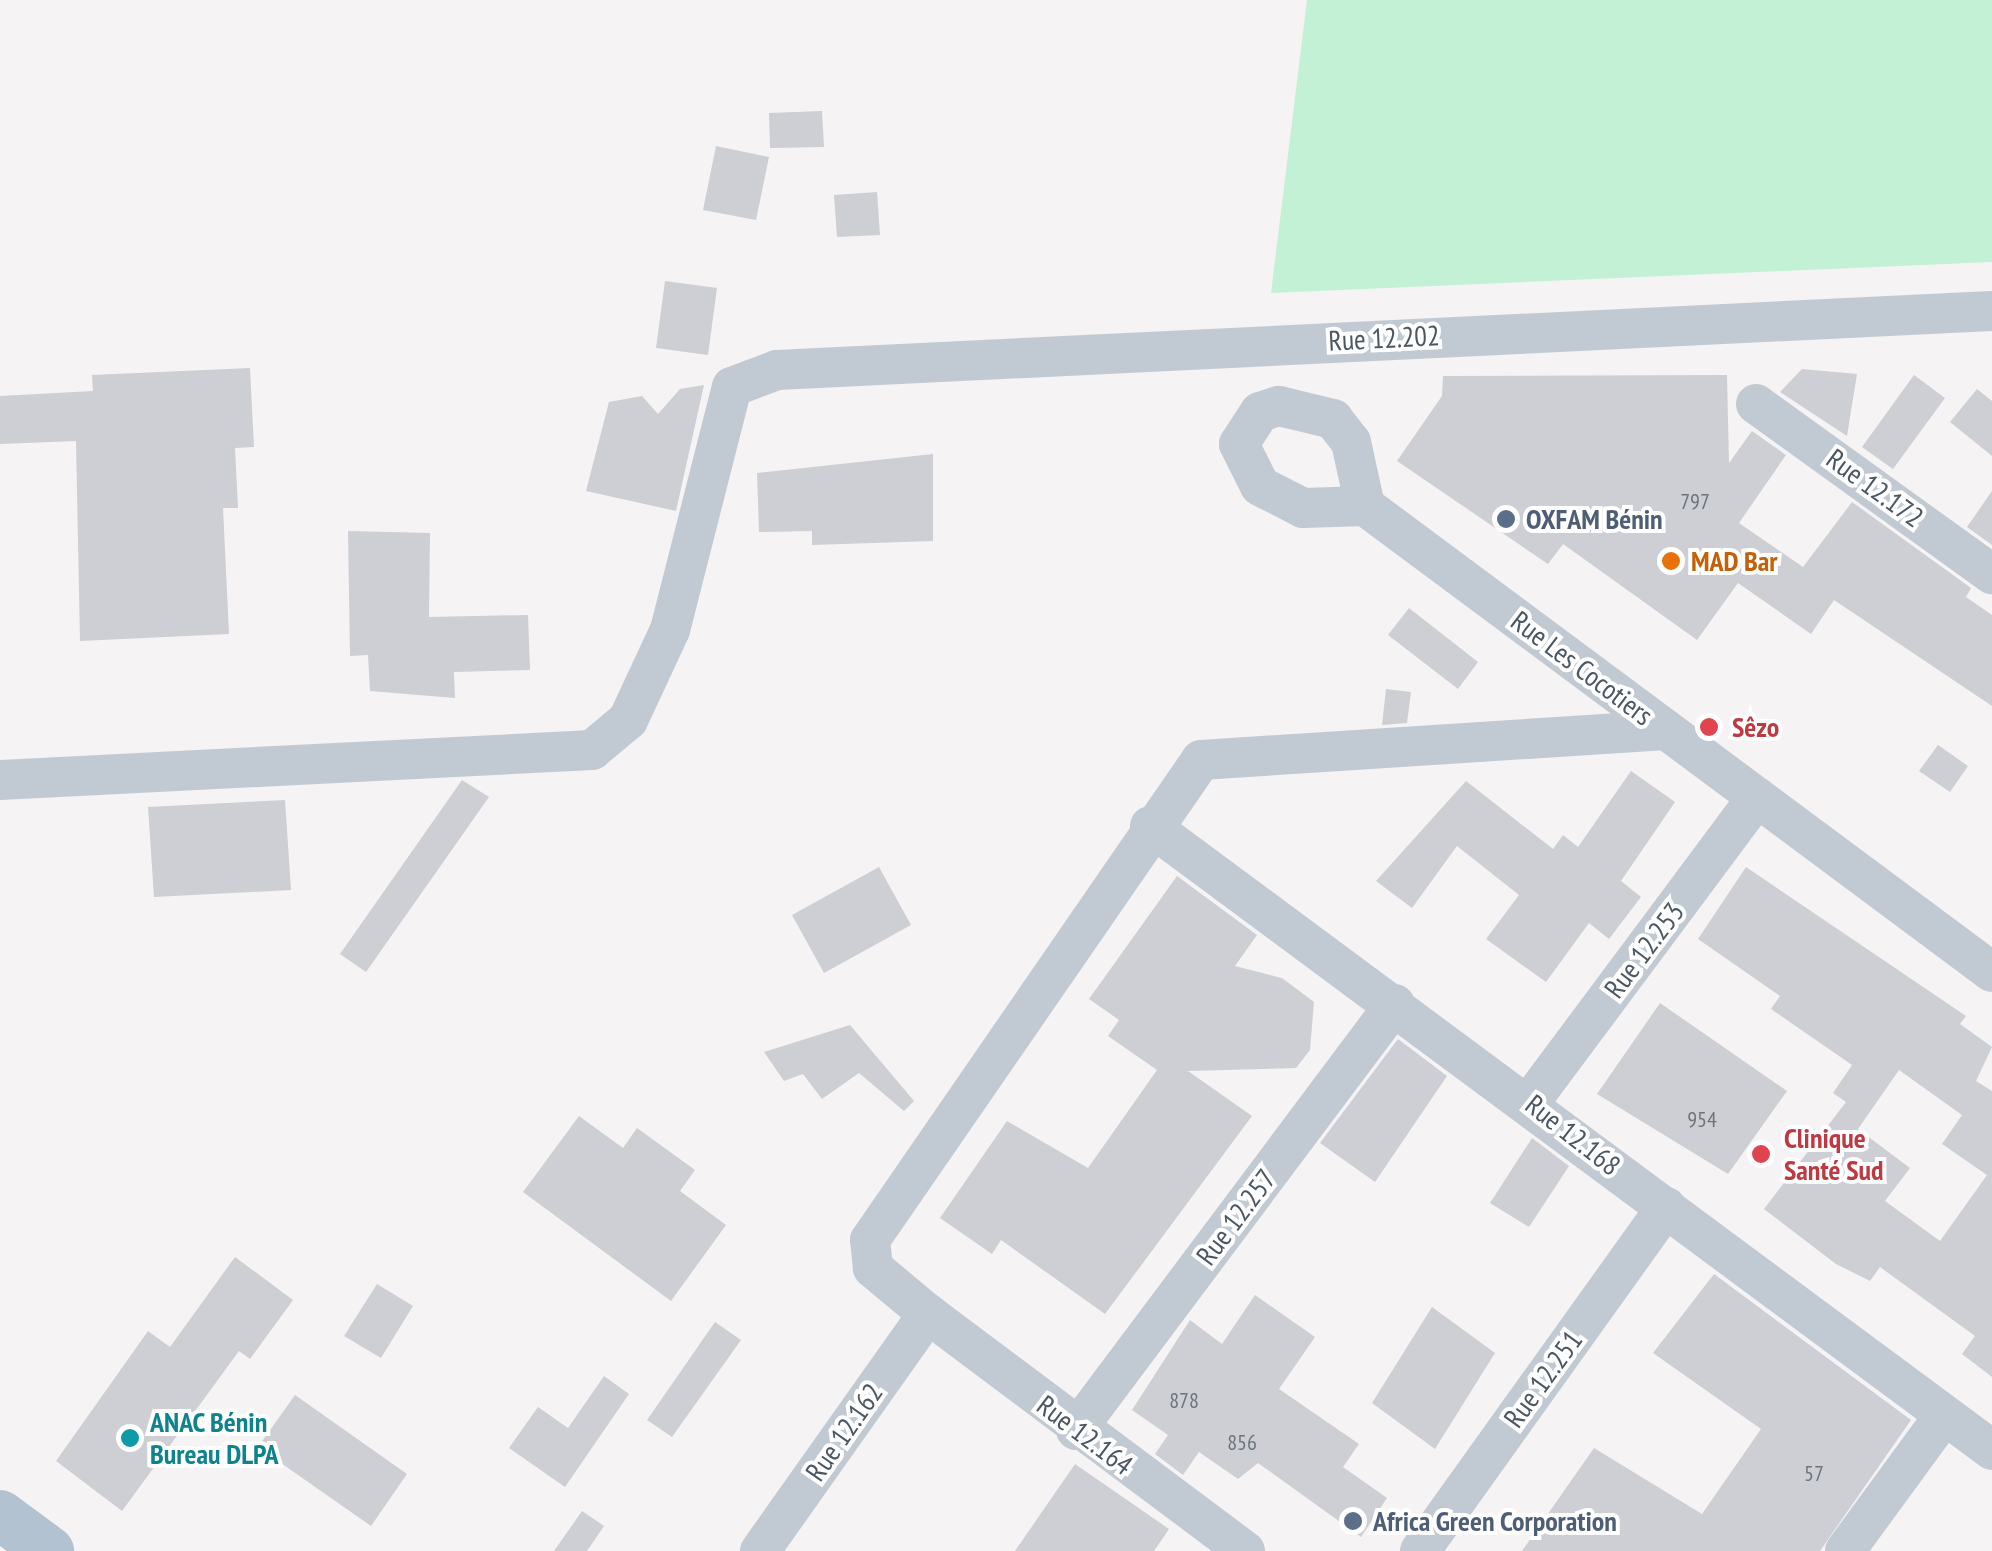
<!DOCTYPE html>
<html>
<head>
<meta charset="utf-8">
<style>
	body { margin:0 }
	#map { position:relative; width:1992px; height:1551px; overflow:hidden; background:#f5f3f3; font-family:"PT Sans Narrow",sans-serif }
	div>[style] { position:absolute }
	.green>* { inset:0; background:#c3f1d5 }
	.building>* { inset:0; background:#cdcfd5 }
	.minor>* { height:40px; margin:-20px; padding:0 20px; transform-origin:20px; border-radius:20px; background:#c1cad2 }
	.major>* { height:50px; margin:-25px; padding:0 25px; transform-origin:25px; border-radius:25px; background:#b3c2d1 }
	.dots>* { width:28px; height:28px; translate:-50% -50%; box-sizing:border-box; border:5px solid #fff; border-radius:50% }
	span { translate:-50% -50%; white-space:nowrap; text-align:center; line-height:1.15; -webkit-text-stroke:8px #fff; paint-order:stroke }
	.number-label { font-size:22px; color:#6b747e }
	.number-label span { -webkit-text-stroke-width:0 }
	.street-label { font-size:28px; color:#4a5661 }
	.service-label { font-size:28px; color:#4e5e75; font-weight:700 }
	.left { translate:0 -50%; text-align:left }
	.food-label { font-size:28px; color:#c56008; font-weight:700 }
	.health-label { font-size:28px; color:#be3a42; font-weight:700 }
	.culture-label { font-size:28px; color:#0d838f; font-weight:700 }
</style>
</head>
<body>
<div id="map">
	<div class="green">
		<div style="clip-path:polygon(1307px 0,1992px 0,1992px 262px,1271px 293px)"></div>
	</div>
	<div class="building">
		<div style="clip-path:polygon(822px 111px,824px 147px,770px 148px,769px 113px)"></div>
		<div style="clip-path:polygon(716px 146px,769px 157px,756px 220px,703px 210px)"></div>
		<div style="clip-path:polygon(877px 192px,880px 235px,837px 237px,834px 195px)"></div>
		<div style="clip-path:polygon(665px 281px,717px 288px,708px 355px,656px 348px)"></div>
		<div style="clip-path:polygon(250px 368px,254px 447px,235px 448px,238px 508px,223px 508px,229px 634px,80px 641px,76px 441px,0 444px,0 396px,93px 391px,92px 375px)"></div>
		<div style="clip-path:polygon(1802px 369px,1857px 374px,1847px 436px,1780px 392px)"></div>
		<div style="clip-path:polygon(1727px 375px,1729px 463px,1752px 431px,1786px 455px,1739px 523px,1803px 567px,1852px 502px,1971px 588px,1966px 597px,1992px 615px,1992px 706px,1834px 600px,1811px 634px,1738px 583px,1697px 640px,1563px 544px,1548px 564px,1397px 461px,1442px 396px,1443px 376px)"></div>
		<div style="clip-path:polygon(1914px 375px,1945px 398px,1893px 469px,1862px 447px)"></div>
		<div style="clip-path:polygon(704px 385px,676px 511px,586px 491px,609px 402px,642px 396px,658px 414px,680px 389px)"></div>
		<div style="clip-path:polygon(1977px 389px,1992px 401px,1992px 456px,1950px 422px)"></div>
		<div style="clip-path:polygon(933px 454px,933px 541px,812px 545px,812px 531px,759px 532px,757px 473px)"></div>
		<div style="clip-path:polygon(1992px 491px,1992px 545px,1967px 527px)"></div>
		<div style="clip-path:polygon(348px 531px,430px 533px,429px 617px,528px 615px,530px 670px,454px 672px,455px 698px,370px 691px,368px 655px,350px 656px)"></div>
		<div style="clip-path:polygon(1409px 608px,1478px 662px,1458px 689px,1388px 635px)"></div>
		<div style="clip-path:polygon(1386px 689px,1411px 692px,1407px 723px,1382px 725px)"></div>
		<div style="clip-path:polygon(1938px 745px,1968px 766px,1950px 792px,1919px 771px)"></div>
		<div style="clip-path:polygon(1631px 771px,1675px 802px,1621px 881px,1641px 897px,1609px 939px,1589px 923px,1546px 982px,1486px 939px,1519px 895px,1457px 846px,1412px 908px,1376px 881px,1466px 781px,1553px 849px,1563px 835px,1578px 847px)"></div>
		<div style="clip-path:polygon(462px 780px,489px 797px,366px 972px,340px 954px)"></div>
		<div style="clip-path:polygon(285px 800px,291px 890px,154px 897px,148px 807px)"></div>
		<div style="clip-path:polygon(879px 867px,911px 925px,824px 973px,792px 915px)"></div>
		<div style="clip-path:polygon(evenodd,1746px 867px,1966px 1016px,1960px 1024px,1992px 1047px,1976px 1081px,1992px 1091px,1992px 1377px,1962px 1354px,1975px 1336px,1880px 1267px,1870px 1281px,1836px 1264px,1764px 1209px,1846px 1102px,1833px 1093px,1852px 1065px,1771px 1009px,1780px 996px,1698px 939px,1746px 867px,1899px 1070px,1962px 1115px,1942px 1144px,1987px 1175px,1940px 1241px,1885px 1201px,1910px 1168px,1858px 1129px,1899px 1070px)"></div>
		<div style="clip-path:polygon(1177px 876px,1257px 935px,1235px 966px,1282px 978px,1314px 1002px,1310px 1050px,1296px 1068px,1188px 1071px,1252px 1116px,1105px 1314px,1001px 1240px,992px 1254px,940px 1218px,1007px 1121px,1088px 1168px,1157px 1070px,1108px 1036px,1119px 1020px,1089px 999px)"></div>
		<div style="clip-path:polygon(1660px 1003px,1787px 1091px,1728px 1174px,1597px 1094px)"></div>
		<div style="clip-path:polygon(850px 1025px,914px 1101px,904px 1111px,859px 1073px,822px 1099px,803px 1074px,784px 1081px,764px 1052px)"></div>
		<div style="clip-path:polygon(1398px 1039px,1447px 1076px,1375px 1182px,1320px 1143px)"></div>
		<div style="clip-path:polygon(579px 1116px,623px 1148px,637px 1128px,695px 1170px,680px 1191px,726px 1225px,671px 1301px,523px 1192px)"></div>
		<div style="clip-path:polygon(1532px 1138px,1569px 1166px,1529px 1227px,1490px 1203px)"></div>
		<div style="clip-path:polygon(235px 1257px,293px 1300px,250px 1359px,239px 1351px,122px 1511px,56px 1461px,148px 1331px,170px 1347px)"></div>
		<div style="clip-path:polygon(1714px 1274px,1911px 1420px,1820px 1551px,1522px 1551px,1594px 1448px,1702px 1514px,1761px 1429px,1653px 1353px)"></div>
		<div style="clip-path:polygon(377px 1284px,413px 1306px,381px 1358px,344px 1336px)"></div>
		<div style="clip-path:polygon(1255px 1295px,1315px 1337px,1279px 1389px,1359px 1444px,1343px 1467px,1387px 1498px,1361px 1537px,1258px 1463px,1238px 1479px,1199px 1452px,1183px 1475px,1155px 1454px,1168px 1435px,1132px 1410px,1190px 1320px,1222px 1344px)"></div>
		<div style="clip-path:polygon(1432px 1307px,1495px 1353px,1435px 1449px,1372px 1403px)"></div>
		<div style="clip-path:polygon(715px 1322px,741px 1340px,672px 1437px,647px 1420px)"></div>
		<div style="clip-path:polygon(604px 1376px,629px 1394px,565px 1487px,509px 1448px,538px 1407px,568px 1428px)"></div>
		<div style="clip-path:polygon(295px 1395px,407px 1474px,371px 1526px,258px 1447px)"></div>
		<div style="clip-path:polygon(1075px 1464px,1169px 1529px,1154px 1551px,1015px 1551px)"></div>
		<div style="clip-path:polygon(582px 1511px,604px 1526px,587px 1551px,554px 1551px)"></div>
	</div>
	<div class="minor">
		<div style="left:1756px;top:404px;width:291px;rotate:35.8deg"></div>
		<div style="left:1279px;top:406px;width:56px;rotate:13.5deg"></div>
		<div style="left:1333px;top:419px;width:29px;rotate:52deg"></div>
		<div style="left:1351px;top:442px;width:66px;rotate:77.7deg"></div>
		<div style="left:1365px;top:506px;width:62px;rotate:178.2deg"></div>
		<div style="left:1303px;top:508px;width:48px;rotate:-152.9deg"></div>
		<div style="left:1260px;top:486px;width:47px;rotate:-116.6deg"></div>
		<div style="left:1239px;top:444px;width:38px;rotate:-57deg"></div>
		<div style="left:1260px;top:412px;width:20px;rotate:-18deg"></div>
		<div style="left:1365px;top:506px;width:781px;rotate:36.62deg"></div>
		<div style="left:0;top:780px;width:593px;rotate:-2.9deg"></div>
		<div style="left:592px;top:750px;width:47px;rotate:-39.8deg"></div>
		<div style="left:628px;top:720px;width:99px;rotate:-65deg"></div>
		<div style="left:670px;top:630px;width:251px;rotate:-75.7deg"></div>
		<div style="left:732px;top:387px;width:48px;rotate:-20.7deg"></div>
		<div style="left:777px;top:370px;width:1216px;rotate:-2.78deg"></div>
		<div style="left:1150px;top:826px;width:1048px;rotate:36.54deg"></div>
		<div style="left:1530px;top:1102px;width:380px;rotate:-53.3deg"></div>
		<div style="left:1076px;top:1430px;width:532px;rotate:-53.17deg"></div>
		<div style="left:760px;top:1551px;width:291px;rotate:-54.7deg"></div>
		<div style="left:1245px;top:1551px;width:396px;rotate:-143.2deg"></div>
		<div style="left:928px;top:1314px;width:72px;rotate:-140.1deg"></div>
		<div style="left:873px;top:1268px;width:28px;rotate:-96deg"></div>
		<div style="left:870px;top:1240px;width:583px;rotate:-55.41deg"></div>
		<div style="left:1201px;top:760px;width:466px;rotate:-3.7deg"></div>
		<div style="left:1420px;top:1551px;width:423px;rotate:-54.4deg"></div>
		<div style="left:1845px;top:1551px;width:166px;rotate:-53.8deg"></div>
	</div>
	<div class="major">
		<div style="left:0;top:1515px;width:61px;rotate:36.3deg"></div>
	</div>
	<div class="dots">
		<div style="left:1506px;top:519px;background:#5c6f8a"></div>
		<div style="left:1671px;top:561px;background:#e8710a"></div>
		<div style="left:1709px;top:727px;background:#e0444e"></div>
		<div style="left:1761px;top:1154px;background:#e0444e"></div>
		<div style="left:130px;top:1438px;background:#0f9aa8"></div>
		<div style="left:1353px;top:1521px;background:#5c6f8a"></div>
	</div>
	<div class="number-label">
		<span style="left:1695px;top:502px">797</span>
		<span style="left:1702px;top:1120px">954</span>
		<span style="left:1184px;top:1401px">878</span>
		<span style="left:1242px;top:1443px">856</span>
		<span style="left:1814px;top:1474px">57</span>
	</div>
	<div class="street-label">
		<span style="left:1384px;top:338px;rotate:-3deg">Rue 12.202</span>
		<span style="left:1875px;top:488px;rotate:36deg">Rue 12.172</span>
		<span style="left:1582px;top:668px;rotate:37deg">Rue Les Cocotiers</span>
		<span style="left:1644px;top:950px;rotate:-53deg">Rue 12.253</span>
		<span style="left:1573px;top:1135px;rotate:38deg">Rue 12.168</span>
		<span style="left:1236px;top:1217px;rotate:-53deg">Rue 12.257</span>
		<span style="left:1543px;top:1379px;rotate:-54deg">Rue 12.251</span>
		<span style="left:844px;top:1432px;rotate:-55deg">Rue 12.162</span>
		<span style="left:1085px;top:1435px;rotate:37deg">Rue 12.164</span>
	</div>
	<div class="service-label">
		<span class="left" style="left:1526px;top:519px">OXFAM Bénin</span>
		<span class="left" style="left:1373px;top:1521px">Africa Green Corporation</span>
	</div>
	<div class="food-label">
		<span class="left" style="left:1691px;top:561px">MAD Bar</span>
	</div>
	<div class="health-label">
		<span class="left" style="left:1732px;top:727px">Sêzo</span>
		<span class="left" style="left:1784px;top:1154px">Clinique<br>Santé Sud</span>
	</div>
	<div class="culture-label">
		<span class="left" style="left:150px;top:1438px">ANAC Bénin<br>Bureau DLPA</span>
	</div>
</div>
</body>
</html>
